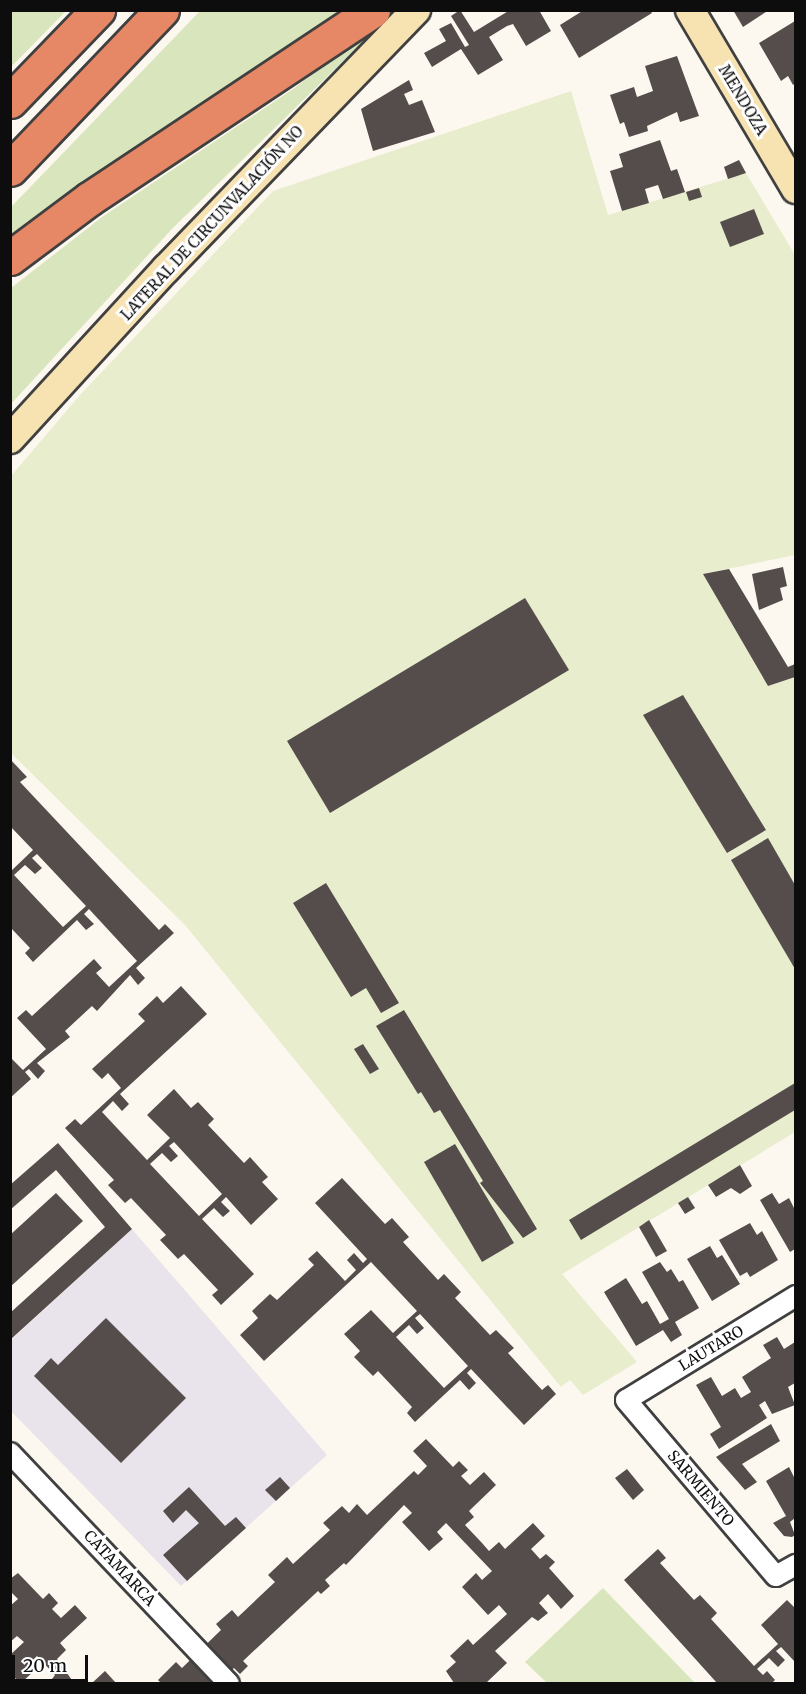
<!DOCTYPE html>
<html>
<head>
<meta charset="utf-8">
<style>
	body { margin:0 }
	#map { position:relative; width:806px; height:1694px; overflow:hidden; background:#fdf8ef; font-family:Merriweather,serif }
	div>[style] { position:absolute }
	.industrial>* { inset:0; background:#e9e3eb }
	.green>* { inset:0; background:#d9e5bc }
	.pitch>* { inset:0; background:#e8edcd }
	.building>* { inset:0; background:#554d4b }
	.roads { filter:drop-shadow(2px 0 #404040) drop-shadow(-2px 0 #404040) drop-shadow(0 2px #404040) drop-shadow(0 -2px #404040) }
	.street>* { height:20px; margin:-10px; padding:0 10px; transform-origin:10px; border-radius:10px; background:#fff }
	.secondary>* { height:28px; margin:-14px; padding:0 14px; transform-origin:14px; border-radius:14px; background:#f7e2b1 }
	.highway>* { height:33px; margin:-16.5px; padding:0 16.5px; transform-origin:16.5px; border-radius:16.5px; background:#e68765 }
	span { translate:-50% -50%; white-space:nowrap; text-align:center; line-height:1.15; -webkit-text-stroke:6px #fff; paint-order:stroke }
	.street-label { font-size:15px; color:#0d0d0d }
	.frame { position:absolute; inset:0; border:12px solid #0d0d0d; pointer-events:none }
	.scale { position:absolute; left:12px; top:1655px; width:76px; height:27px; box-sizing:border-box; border:3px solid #0d0d0d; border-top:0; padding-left:8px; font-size:18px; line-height:21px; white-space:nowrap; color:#0d0d0d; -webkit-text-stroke:4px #fff; paint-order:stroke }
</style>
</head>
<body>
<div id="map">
	<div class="industrial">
		<div style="clip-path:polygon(132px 1229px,327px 1455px,181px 1586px,11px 1411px,11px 1340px)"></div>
	</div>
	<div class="green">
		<div style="clip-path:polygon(13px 11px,66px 11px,11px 67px,11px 15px)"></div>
		<div style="clip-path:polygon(200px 11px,348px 11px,11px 243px,11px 207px)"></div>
		<div style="clip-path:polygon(383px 22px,172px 229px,11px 404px,11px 288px,102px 217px,293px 89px)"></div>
		<div style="clip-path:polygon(603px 1588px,695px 1683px,547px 1683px,525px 1662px)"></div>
	</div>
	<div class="pitch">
		<div style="clip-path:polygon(571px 91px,608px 215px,746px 173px,795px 255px,795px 555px,703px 574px,768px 686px,795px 677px,795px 1132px,562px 1274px,637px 1362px,583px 1395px,570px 1380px,561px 1387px,185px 925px,11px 753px,11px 476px,80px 395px,273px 191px)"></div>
	</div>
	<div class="building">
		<div style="clip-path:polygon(460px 10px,474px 32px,510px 10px,539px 10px,551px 31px,526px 46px,513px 24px,507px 26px,489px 37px,503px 60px,478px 75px,461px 49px,432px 67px,424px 53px,446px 41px,439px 29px,451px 23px,465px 47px,469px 45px,451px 16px)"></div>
		<div style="clip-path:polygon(584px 10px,650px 10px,652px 13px,579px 58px,560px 25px)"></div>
		<div style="clip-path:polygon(733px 10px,769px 10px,743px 27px)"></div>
		<div style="clip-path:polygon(795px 21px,795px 83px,793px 85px,788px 76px,781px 81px,759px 43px)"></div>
		<div style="clip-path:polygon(677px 56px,699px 116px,680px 122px,677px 112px,647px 126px,648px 131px,629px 137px,624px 122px,620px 124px,610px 95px,634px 87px,637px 97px,653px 91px,645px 66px)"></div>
		<div style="clip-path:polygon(409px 80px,413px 90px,404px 94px,409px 105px,422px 100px,435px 132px,373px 151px,361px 109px)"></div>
		<div style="clip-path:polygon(660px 140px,671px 171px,677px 169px,685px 192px,663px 199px,658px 185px,645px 189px,649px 203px,622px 211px,610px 171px,623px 167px,619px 154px)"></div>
		<div style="clip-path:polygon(739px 160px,746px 173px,728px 179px,724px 167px)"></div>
		<div style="clip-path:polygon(699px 188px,702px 197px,689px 201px,686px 192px)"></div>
		<div style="clip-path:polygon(754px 209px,764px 234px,730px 247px,720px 222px)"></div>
		<div style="clip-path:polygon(783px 567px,787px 586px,780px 588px,783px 600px,759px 610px,752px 574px)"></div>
		<div style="clip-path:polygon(729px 569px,788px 667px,795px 664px,795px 677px,768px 686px,703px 574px)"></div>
		<div style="clip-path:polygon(525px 598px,569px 670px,330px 813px,287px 741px)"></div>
		<div style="clip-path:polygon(683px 695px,766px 830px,727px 853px,643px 715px)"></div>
		<div style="clip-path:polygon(evenodd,10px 759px,27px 777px,20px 782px,159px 930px,165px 924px,174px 933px,136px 968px,145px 978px,138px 985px,130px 975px,97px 1011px,92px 1006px,65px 1031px,70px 1037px,37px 1063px,45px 1071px,38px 1079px,29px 1069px,25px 1072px,31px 1079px,10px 1098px,10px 1057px,23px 1070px,46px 1049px,17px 1018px,26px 1010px,32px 1016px,94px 959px,102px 968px,96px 973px,109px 987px,137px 961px,89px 909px,84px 914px,94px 924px,86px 930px,77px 920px,33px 962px,25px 953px,30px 948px,10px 927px,10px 872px,33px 850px,10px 826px,10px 759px,37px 854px,86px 906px,63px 927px,14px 875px,25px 865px,35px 874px,42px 868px,32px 858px,37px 854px)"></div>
		<div style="clip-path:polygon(768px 838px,795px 885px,795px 969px,731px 860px)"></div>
		<div style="clip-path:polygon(326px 883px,399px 1003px,381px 1013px,366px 988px,351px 997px,293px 903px)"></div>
		<div style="clip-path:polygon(evenodd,181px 986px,207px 1014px,120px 1094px,129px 1104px,122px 1111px,113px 1101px,102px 1112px,147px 1160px,170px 1138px,147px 1115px,174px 1089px,191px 1108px,198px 1102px,214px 1119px,208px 1125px,244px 1163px,250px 1157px,268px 1177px,262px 1182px,278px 1199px,251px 1225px,226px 1197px,221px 1202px,230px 1211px,223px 1217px,214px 1208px,202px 1219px,254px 1274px,221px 1305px,212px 1295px,218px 1290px,184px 1254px,178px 1259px,160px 1240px,166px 1235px,131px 1198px,125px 1203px,108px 1185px,114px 1180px,65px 1128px,75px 1119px,81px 1125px,121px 1088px,108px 1073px,102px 1079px,92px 1069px,145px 1021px,138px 1014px,157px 996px,163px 1003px,181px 986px,174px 1142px,222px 1194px,199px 1216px,150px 1164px,162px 1153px,171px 1162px,178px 1156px,169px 1146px,174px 1142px)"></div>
		<div style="clip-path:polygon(404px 1010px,537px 1229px,523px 1238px,480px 1183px,483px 1181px,440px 1110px,434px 1113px,421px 1092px,418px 1094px,376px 1026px)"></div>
		<div style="clip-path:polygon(363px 1044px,379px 1069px,370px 1074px,354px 1049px)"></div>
		<div style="clip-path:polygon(795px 1083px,795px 1110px,581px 1240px,569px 1220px)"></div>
		<div style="clip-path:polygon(58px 1143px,132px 1229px,10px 1340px,10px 1313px,105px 1227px,56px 1170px,10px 1210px,10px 1185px)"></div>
		<div style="clip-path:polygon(455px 1144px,514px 1243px,482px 1262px,424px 1162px)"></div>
		<div style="clip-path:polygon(740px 1165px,752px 1186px,740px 1194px,731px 1188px,716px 1197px,708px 1185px)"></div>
		<div style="clip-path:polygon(evenodd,342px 1178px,385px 1224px,392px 1218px,409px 1237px,403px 1242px,438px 1280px,444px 1274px,461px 1292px,455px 1298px,490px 1335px,496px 1330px,514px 1348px,508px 1353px,542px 1390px,548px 1385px,556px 1394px,524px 1425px,471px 1369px,467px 1373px,476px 1383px,469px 1390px,460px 1380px,415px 1422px,407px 1413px,412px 1407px,378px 1371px,373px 1376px,354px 1357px,360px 1351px,344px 1334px,371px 1310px,393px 1333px,417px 1311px,371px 1262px,264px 1361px,240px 1335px,258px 1318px,252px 1311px,270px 1294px,277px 1300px,314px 1265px,308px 1259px,317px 1251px,345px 1281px,356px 1270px,347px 1260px,354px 1253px,363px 1263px,367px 1259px,315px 1203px,342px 1178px,420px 1314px,468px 1366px,444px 1388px,396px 1337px,409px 1325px,417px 1334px,424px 1328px,415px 1318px,420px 1314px)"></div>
		<div style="clip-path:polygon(56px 1193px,83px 1221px,10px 1287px,10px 1235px)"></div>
		<div style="clip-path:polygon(772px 1193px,779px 1204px,789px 1198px,795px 1210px,795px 1249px,790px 1252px,760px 1200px)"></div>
		<div style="clip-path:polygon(688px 1197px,695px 1208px,685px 1214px,678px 1203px)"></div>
		<div style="clip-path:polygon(649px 1220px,667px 1251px,656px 1257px,639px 1227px)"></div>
		<div style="clip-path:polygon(750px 1223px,757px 1235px,762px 1231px,778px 1260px,750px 1277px,747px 1272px,740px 1276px,719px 1240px)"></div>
		<div style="clip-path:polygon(710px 1246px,717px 1258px,722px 1255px,740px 1284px,712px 1301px,687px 1259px)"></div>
		<div style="clip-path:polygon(660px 1262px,667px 1272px,671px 1269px,679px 1282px,683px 1280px,699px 1308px,675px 1322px,682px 1335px,671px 1342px,663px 1330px,636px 1346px,604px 1292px,626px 1278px,642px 1304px,647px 1301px,660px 1324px,669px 1319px,642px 1272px)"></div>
		<div style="clip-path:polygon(106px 1318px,186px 1398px,121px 1463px,34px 1376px,51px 1358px,58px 1365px)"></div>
		<div style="clip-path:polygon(777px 1337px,784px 1349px,795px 1342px,795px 1383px,788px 1387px,795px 1405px,772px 1414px,765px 1401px,759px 1405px,767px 1418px,719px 1449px,710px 1434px,721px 1427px,696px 1385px,711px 1377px,722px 1396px,735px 1388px,741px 1398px,751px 1392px,742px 1377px,771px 1358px,763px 1345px)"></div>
		<div style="clip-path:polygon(771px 1424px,780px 1441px,742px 1464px,757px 1482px,745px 1490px,716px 1457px)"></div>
		<div style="clip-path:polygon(426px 1439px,453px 1467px,459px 1461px,468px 1470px,461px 1476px,470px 1485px,484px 1472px,496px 1485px,469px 1511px,474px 1517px,465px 1525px,482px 1543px,489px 1551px,499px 1542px,505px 1549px,533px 1523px,545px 1536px,531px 1549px,540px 1559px,546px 1554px,555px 1562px,549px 1568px,574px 1596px,561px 1609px,548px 1594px,539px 1603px,548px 1613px,538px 1621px,532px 1617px,495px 1651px,507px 1663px,486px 1683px,454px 1683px,446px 1671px,456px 1662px,450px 1656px,468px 1639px,473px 1645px,507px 1614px,499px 1605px,488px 1615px,462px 1587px,476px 1573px,482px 1580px,492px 1571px,446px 1523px,437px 1532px,443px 1539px,429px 1551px,402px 1522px,412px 1513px,404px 1505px,346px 1565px,344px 1563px,325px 1580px,330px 1586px,321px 1594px,318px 1591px,243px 1661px,248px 1666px,240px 1674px,234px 1668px,218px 1683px,161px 1683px,158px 1680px,176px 1662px,182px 1668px,221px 1630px,216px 1624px,232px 1610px,238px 1617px,275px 1582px,268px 1575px,287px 1557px,293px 1564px,330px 1530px,323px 1523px,342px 1506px,349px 1513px,357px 1504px,367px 1515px,414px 1471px,418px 1475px,427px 1466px,413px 1451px)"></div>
		<div style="clip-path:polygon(789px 1467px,795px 1479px,795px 1518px,790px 1522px,795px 1535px,792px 1537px,784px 1536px,773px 1523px,786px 1516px,766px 1481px)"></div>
		<div style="clip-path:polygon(627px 1469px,644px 1490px,633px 1500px,615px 1478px)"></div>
		<div style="clip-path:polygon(280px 1477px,290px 1488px,276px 1501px,265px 1490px)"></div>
		<div style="clip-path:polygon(189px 1487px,225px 1526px,236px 1517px,246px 1528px,187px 1581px,163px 1555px,199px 1523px,186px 1510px,173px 1523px,163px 1511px)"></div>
		<div style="clip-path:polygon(658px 1549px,666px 1558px,660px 1563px,694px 1600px,700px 1595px,717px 1613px,711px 1619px,754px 1666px,778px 1644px,761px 1625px,787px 1600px,795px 1608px,795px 1662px,781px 1647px,776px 1651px,785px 1660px,778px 1667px,769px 1658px,757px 1669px,763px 1675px,767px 1671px,775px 1680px,772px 1683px,717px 1683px,624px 1580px)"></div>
		<div style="clip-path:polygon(18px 1573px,43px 1599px,49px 1593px,58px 1603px,52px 1609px,61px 1618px,75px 1605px,87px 1618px,60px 1643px,66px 1650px,57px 1659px,74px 1683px,49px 1683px,55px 1675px,37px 1656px,28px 1665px,34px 1671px,21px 1683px,10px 1674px,10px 1655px,24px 1642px,17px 1636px,10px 1642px,10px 1606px,18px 1599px,10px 1591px,10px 1579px)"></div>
		<div style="clip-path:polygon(105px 1671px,116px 1683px,92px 1683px)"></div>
	</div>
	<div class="roads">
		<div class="street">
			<div style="left:796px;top:1296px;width:199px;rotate:148.5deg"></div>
			<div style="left:626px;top:1400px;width:231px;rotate:49.6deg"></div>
			<div style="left:776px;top:1576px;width:23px;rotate:-29deg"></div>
			<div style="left:10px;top:1453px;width:318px;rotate:46.5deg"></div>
		</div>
		<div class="secondary">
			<div style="left:690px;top:10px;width:208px;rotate:59.4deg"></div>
			<div style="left:10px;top:439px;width:231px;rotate:-47.5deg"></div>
			<div style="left:166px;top:269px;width:360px;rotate:-46deg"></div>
		</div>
		<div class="highway">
			<div style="left:10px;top:101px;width:127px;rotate:-46deg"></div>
			<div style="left:10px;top:169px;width:220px;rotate:-46.3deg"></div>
			<div style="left:10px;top:258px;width:99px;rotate:-36.8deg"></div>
			<div style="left:89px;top:199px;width:341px;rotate:-33.6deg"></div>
		</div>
	</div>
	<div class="street-label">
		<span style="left:743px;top:100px;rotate:59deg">MENDOZA</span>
		<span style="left:212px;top:223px;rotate:-47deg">LATERAL DE CIRCUNVALACIÓN NO</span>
		<span style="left:711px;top:1348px;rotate:-31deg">LAUTARO</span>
		<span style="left:701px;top:1488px;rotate:50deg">SARMIENTO</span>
		<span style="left:120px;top:1568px;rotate:47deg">CATAMARCA</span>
	</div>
	<div class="frame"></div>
	<div class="scale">20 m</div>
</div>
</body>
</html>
